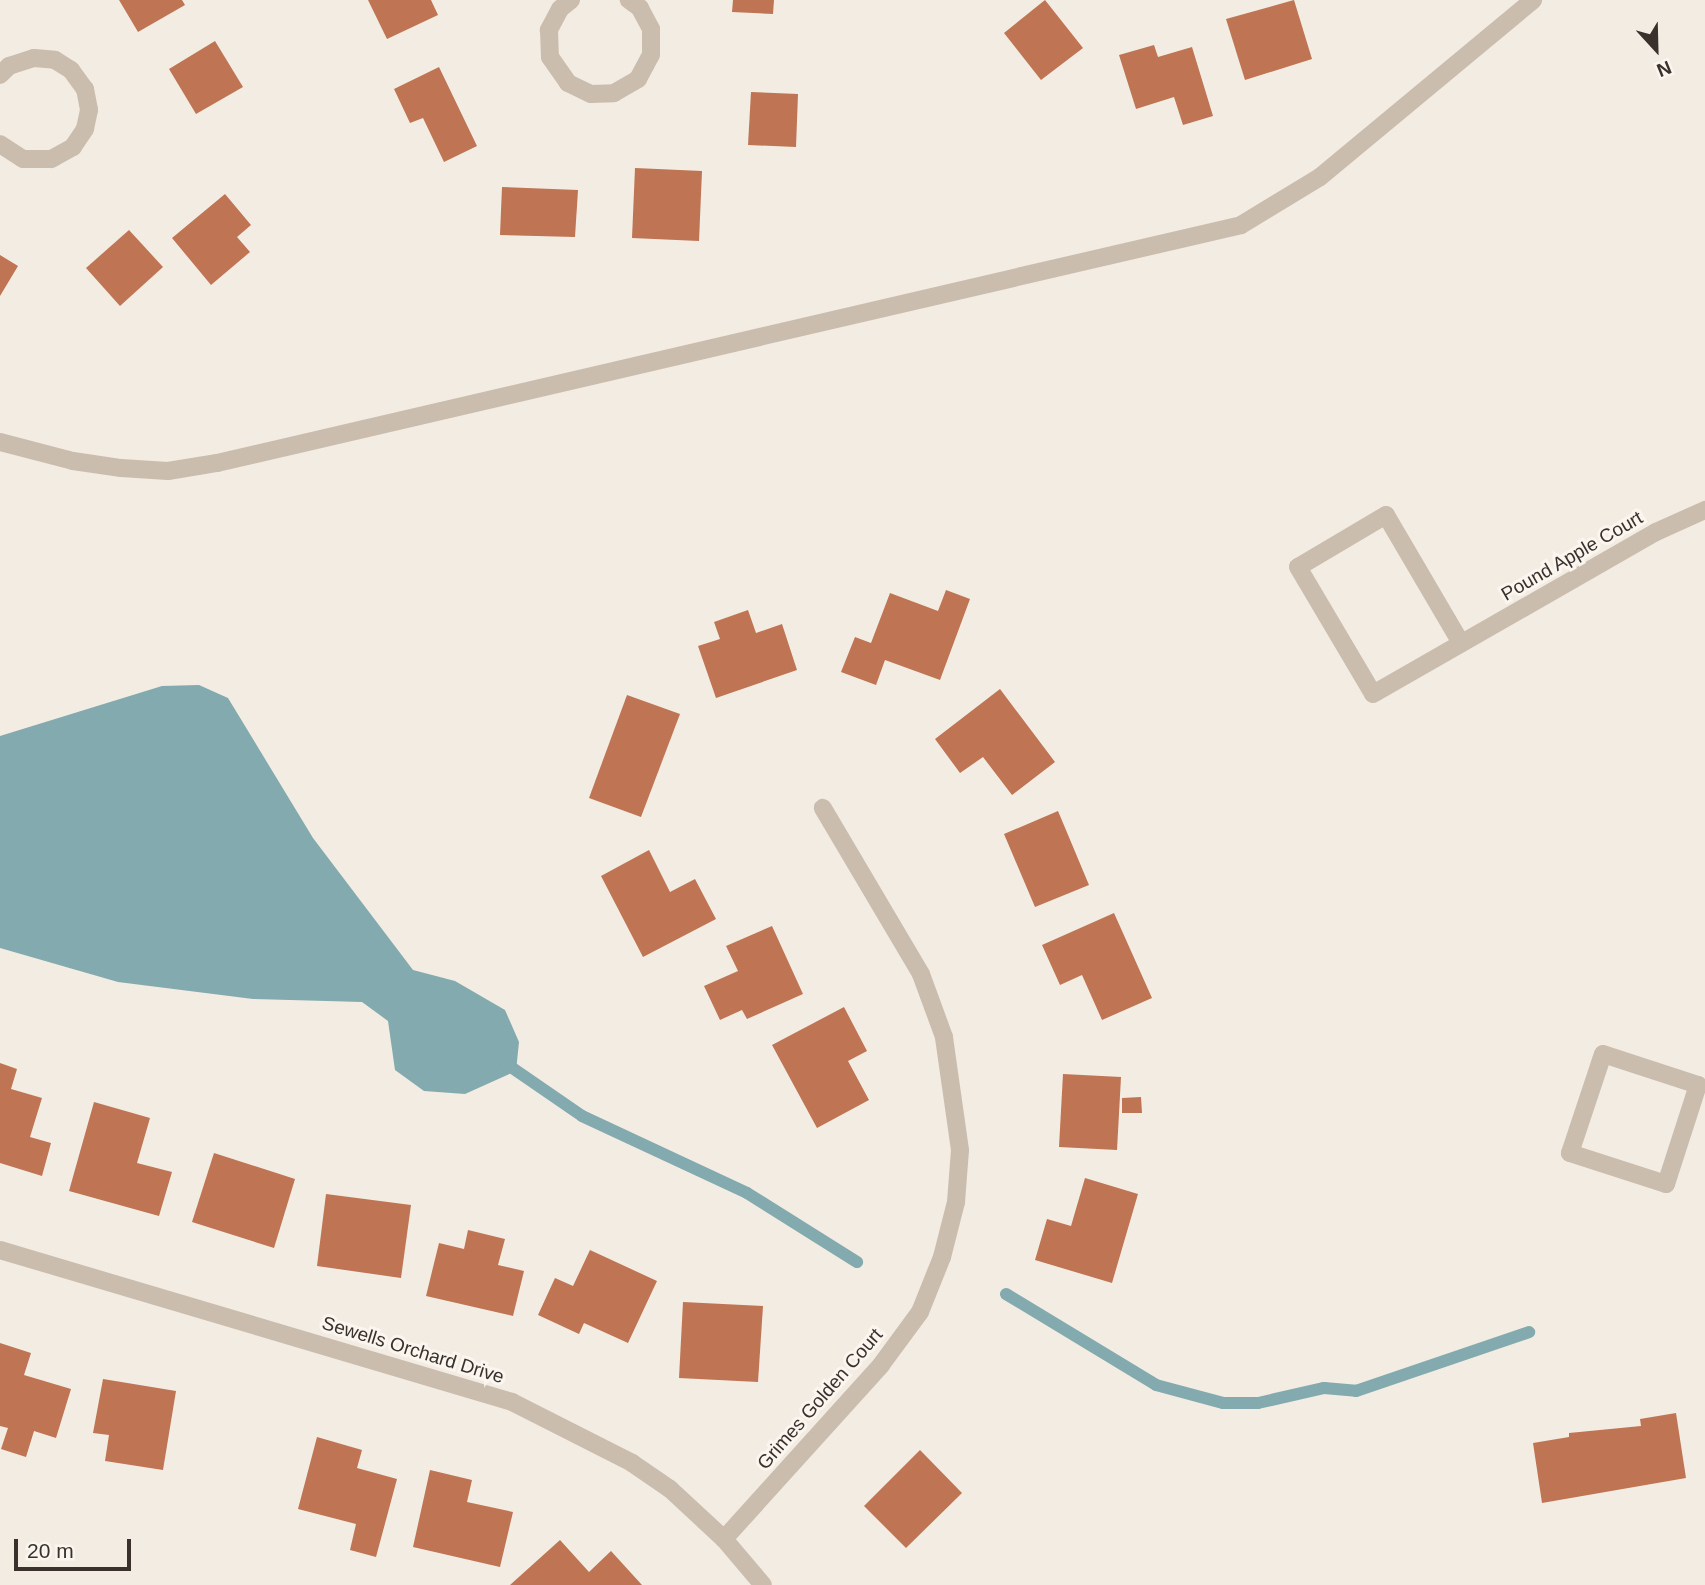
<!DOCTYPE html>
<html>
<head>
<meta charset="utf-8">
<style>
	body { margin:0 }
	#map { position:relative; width:1705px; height:1585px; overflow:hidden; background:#f3ece2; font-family:Helvetica,sans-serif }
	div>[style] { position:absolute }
	.water>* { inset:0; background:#83aaae }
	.stream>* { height:12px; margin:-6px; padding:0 6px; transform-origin:6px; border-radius:6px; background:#83aaae }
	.building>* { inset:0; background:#bf7454 }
	.lane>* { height:18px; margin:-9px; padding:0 9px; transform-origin:9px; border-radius:9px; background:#cabdae }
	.street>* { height:18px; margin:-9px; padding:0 9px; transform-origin:9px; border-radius:9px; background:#cabdae }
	span { translate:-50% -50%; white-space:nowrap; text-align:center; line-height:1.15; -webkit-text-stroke:6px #faf5ef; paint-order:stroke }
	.street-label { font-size:19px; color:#3a312c }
	.north { position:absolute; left:1621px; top:14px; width:70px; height:70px; -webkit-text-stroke:5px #faf5ef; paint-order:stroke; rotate:158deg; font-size:19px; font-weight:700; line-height:28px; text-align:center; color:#3a312c }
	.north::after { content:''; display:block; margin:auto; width:24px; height:32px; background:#3a312c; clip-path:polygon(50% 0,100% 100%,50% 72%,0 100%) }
	.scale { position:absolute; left:14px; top:1539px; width:117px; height:32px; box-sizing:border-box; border:4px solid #3a312c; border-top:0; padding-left:9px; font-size:21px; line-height:24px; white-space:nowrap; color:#3a312c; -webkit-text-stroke:5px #faf5ef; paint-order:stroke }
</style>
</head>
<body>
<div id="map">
	<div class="water">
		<div style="clip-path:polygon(199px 685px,228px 698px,313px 838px,413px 970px,455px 981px,505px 1010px,519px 1042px,516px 1071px,465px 1094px,424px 1091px,395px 1070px,388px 1021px,362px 1002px,253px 999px,118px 982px,0 948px,0 736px,162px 686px)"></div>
	</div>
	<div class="stream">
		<div style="left:505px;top:1063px;width:93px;rotate:34.5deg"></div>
		<div style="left:582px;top:1116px;width:182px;rotate:25deg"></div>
		<div style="left:747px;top:1193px;width:130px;rotate:32.1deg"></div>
		<div style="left:1006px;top:1294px;width:175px;rotate:31.2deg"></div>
		<div style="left:1156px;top:1385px;width:69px;rotate:15deg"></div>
		<div style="left:1223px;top:1403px;width:35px"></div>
		<div style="left:1258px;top:1403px;width:68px;rotate:-12.8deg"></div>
		<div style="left:1324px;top:1388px;width:32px;rotate:5deg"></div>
		<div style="left:1356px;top:1391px;width:183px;rotate:-18.8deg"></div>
	</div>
	<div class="building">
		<div style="clip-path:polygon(119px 0,182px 0,185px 5px,138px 32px)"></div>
		<div style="clip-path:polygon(368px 0,431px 0,438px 15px,387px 39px)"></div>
		<div style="clip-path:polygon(733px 0,774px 0,773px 14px,732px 12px)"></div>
		<div style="clip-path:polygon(1045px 0,1083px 48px,1041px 80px,1004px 33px)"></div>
		<div style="clip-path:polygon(1294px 0,1312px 59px,1245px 80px,1226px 19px)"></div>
		<div style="clip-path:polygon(215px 41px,243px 87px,196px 114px,169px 69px)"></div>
		<div style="clip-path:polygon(1154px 45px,1158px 57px,1192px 47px,1213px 116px,1183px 125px,1174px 97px,1136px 109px,1119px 55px)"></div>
		<div style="clip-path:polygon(439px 67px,477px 146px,444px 162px,423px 118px,410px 123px,394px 89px)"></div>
		<div style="clip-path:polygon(751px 92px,798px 94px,796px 147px,748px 145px)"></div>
		<div style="clip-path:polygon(635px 168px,702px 171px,699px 241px,632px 238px)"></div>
		<div style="clip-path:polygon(502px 187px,578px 190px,575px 237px,500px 235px)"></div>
		<div style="clip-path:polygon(225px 194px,251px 225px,237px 237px,250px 252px,211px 285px,172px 238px)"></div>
		<div style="clip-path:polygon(129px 230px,163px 267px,120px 306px,86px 268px)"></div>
		<div style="clip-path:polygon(0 255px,18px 266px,0 296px)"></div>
		<div style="clip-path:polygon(946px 590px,970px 599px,940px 680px,885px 660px,876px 685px,841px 672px,855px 637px,871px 643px,890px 593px,938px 611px)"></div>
		<div style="clip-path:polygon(748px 610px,756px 633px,782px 624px,797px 670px,716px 698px,698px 646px,720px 639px,714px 622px)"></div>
		<div style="clip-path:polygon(1000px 689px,1055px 762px,1012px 795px,983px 757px,960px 773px,935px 739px)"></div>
		<div style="clip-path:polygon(627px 695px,680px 714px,641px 817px,589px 798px)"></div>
		<div style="clip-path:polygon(1058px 811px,1089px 885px,1035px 907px,1004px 834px)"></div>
		<div style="clip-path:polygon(649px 850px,670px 892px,695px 879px,716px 919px,643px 957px,601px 876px)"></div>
		<div style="clip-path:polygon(1114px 913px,1152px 998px,1102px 1020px,1082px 975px,1060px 985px,1042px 945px)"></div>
		<div style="clip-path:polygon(772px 926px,803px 994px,747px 1019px,742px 1010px,720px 1020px,704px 986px,738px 971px,726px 946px)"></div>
		<div style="clip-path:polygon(844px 1007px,867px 1051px,848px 1061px,869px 1100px,817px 1128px,772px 1045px)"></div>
		<div style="clip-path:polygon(0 1063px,17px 1069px,11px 1089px,42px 1098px,30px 1137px,51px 1143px,42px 1176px,0 1163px)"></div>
		<div style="clip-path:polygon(1063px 1074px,1121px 1077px,1117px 1150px,1059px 1147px)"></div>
		<div style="clip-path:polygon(1141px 1097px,1142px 1113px,1122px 1113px,1122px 1098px)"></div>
		<div style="clip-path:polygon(94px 1102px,150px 1118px,137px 1163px,172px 1172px,159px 1216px,69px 1191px)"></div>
		<div style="clip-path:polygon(214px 1153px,295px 1179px,274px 1248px,192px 1222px)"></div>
		<div style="clip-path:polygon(1085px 1178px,1138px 1194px,1112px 1283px,1035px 1260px,1047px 1219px,1071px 1226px)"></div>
		<div style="clip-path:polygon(326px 1194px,411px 1205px,401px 1278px,317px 1266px)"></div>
		<div style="clip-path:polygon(468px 1230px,505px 1239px,498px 1265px,524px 1271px,513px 1316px,426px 1296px,439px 1243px,464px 1249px)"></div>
		<div style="clip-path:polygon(590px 1250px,657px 1281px,628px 1343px,584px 1323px,579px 1334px,538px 1315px,555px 1278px,573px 1286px)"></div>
		<div style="clip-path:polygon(683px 1302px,763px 1306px,758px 1382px,679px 1378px)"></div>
		<div style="clip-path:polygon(0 1343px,31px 1353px,24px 1375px,71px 1389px,56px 1438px,34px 1431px,26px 1457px,1px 1449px,8px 1428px,0 1426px)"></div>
		<div style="clip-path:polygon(103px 1379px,176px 1391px,163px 1470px,105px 1461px,109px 1435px,93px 1433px)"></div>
		<div style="clip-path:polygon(1676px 1413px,1686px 1478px,1542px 1503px,1533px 1443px,1569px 1437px,1569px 1433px,1641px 1426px,1640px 1419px)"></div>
		<div style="clip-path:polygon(317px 1437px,362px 1450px,357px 1468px,397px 1479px,376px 1557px,350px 1550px,356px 1524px,298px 1509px)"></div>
		<div style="clip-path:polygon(920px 1450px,962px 1493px,906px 1548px,864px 1506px)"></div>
		<div style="clip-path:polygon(430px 1470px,472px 1480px,467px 1502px,513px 1512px,500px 1567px,413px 1547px)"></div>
		<div style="clip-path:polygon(560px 1540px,589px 1572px,611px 1551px,642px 1585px,510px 1585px)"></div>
	</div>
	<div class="lane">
		<div style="left:0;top:442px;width:75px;rotate:14.6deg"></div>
		<div style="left:73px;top:461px;width:49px;rotate:8.3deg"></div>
		<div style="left:121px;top:468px;width:47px;rotate:3.7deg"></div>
		<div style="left:168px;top:471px;width:50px;rotate:-9.3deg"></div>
		<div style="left:217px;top:463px;width:1051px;rotate:-13.08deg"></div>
		<div style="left:1241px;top:225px;width:92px;rotate:-31.3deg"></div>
		<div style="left:1320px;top:177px;width:277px;rotate:-39.7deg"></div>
	</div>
	<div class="street">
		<div style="left:571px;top:0;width:14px;rotate:141deg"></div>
		<div style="left:560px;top:9px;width:24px;rotate:118deg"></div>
		<div style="left:549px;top:30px;width:27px;rotate:88deg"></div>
		<div style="left:550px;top:57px;width:32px;rotate:55deg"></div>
		<div style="left:568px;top:83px;width:25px;rotate:26deg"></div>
		<div style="left:591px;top:94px;width:23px;rotate:-2deg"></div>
		<div style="left:614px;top:93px;width:28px;rotate:-30deg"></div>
		<div style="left:638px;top:79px;width:27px;rotate:-62deg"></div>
		<div style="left:651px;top:55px;width:26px;rotate:-90deg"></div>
		<div style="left:651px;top:29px;width:24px;rotate:-118deg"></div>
		<div style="left:640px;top:8px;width:14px;rotate:-144deg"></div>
		<div style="left:0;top:75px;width:13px;rotate:-45deg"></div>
		<div style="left:9px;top:66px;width:26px;rotate:-18deg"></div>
		<div style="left:34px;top:58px;width:21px;rotate:5deg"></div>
		<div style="left:55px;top:60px;width:19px;rotate:32deg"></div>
		<div style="left:71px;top:70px;width:24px;rotate:54deg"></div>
		<div style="left:85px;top:89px;width:21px;rotate:79deg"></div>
		<div style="left:89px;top:110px;width:19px;rotate:102deg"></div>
		<div style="left:85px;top:129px;width:22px;rotate:124deg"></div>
		<div style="left:73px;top:147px;width:25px;rotate:151deg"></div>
		<div style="left:51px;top:159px;width:28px;rotate:180deg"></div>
		<div style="left:23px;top:159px;width:27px;rotate:-147deg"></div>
		<div style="left:1461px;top:643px;width:148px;rotate:-120.4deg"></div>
		<div style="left:1386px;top:515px;width:102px;rotate:149.4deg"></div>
		<div style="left:1298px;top:567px;width:147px;rotate:59.4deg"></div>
		<div style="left:1373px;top:694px;width:326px;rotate:-29.8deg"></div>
		<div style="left:1656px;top:532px;width:54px;rotate:-24.2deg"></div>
		<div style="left:1603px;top:1054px;width:100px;rotate:18.1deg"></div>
		<div style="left:1698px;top:1085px;width:104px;rotate:107.9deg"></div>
		<div style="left:1666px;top:1184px;width:101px;rotate:-162.1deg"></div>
		<div style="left:1570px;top:1153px;width:104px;rotate:-71.6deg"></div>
		<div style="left:0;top:1250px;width:534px;rotate:16.53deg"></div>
		<div style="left:512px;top:1402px;width:135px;rotate:26.9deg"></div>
		<div style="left:632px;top:1463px;width:46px;rotate:34.4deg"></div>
		<div style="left:670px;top:1489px;width:74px;rotate:42.8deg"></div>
		<div style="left:724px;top:1539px;width:60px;rotate:49.7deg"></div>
		<div style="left:724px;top:1539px;width:234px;rotate:-47.9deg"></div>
		<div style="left:881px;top:1365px;width:66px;rotate:-53.7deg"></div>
		<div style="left:920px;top:1312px;width:59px;rotate:-68.2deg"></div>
		<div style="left:942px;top:1257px;width:57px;rotate:-75.7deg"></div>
		<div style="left:956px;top:1202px;width:52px;rotate:-85.6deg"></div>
		<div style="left:960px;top:1150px;width:114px;rotate:-98.1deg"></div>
		<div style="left:944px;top:1037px;width:67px;rotate:-110.1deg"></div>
		<div style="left:921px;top:974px;width:193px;rotate:-120.6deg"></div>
	</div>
	<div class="street-label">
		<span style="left:1572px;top:556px;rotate:-30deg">Pound Apple Court</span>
		<span style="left:413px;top:1350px;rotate:17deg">Sewells Orchard Drive</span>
		<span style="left:820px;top:1399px;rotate:-49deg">Grimes Golden Court</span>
	</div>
	<div class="north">N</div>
	<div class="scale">20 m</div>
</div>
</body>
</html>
